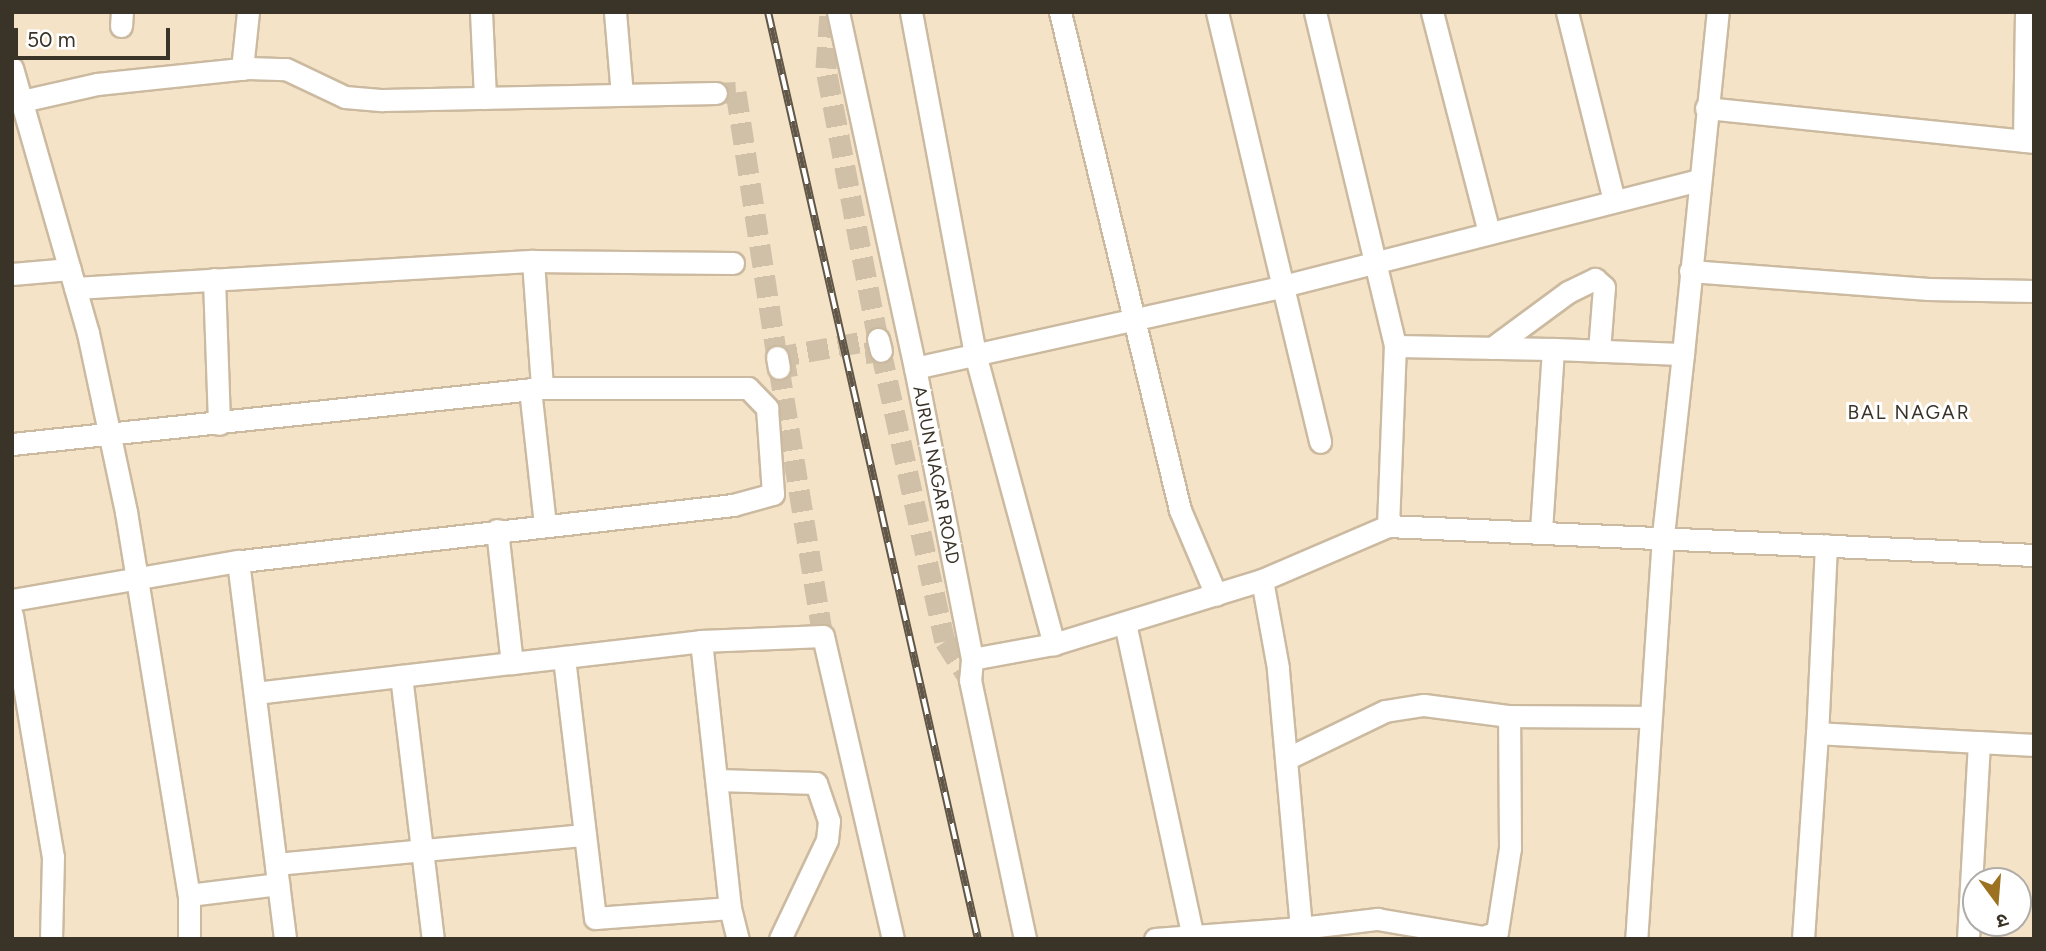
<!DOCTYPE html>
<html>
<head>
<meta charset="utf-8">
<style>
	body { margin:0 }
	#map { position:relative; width:2046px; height:951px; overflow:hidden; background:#f5e3c8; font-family:Figtree,"Noto Sans Devanagari",sans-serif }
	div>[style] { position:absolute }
	.minor-tunnel>* { height:21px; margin-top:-10.5px; transform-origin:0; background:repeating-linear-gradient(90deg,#d0c0a8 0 21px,transparent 0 31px) }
	.roads { filter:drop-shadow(2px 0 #cbbaa0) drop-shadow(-2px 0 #cbbaa0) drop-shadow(0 2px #cbbaa0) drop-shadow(0 -2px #cbbaa0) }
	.minor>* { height:21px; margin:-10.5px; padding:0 10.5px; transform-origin:10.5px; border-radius:10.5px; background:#fff }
	.rail>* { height:8px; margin-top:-4px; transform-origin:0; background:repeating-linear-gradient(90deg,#fff 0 16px,#605749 0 32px); box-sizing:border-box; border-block:2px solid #605749 }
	span { translate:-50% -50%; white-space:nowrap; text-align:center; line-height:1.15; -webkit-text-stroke:6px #fff; paint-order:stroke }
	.street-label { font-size:18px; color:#3a3328 }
	.neighbourhood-label { font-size:19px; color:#3a3328; letter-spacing:2px }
	.frame { position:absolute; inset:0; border:14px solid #3a3328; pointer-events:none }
	.north { position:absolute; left:1962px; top:867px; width:70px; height:70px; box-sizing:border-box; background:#fff; border:2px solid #b0ada9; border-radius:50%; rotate:164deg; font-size:19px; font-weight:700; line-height:28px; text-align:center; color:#3a3328 }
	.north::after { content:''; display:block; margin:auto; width:24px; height:32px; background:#9c7220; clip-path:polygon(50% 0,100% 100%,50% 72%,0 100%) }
	.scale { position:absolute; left:14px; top:28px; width:156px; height:32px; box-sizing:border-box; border:4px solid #3a3328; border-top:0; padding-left:9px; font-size:21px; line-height:24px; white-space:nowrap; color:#3a3328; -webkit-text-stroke:5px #fff; paint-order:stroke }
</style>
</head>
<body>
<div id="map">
	<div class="minor-tunnel">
		<div style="left:716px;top:93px;width:20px;rotate:-3deg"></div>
		<div style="left:736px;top:92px;width:268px;rotate:81.2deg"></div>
		<div style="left:777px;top:357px;width:103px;rotate:-10.1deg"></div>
		<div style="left:878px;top:339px;width:276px;rotate:-100.9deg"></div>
		<div style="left:826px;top:68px;width:56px;rotate:-85.9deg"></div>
		<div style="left:865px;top:353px;width:16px;rotate:-7deg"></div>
		<div style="left:881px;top:351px;width:297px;rotate:77.6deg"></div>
		<div style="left:945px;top:641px;width:46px;rotate:57.3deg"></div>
		<div style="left:796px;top:365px;width:17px;rotate:170deg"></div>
		<div style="left:779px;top:368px;width:272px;rotate:80.7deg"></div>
	</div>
	<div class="roads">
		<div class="minor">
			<div style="left:481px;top:12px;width:86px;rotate:87.3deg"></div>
			<div style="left:615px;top:12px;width:83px;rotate:85.2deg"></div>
			<div style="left:838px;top:12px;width:364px;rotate:77.8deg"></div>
			<div style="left:915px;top:368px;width:297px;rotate:78.9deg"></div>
			<div style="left:972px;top:659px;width:21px;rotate:95deg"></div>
			<div style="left:970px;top:680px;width:265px;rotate:78deg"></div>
			<div style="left:911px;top:12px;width:348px;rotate:79.4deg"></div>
			<div style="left:975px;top:354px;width:301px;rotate:74.8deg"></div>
			<div style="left:1060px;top:12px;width:512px;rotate:76.45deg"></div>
			<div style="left:1180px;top:510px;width:92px;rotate:67deg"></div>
			<div style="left:1217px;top:12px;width:442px;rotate:76.5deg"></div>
			<div style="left:1315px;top:12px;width:343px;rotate:76.5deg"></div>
			<div style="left:1432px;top:12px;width:228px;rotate:75.5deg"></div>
			<div style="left:1567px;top:12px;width:194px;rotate:76deg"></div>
			<div style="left:121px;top:26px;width:14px;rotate:-86deg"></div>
			<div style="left:12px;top:68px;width:276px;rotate:74deg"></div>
			<div style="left:88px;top:333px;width:183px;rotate:78deg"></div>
			<div style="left:126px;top:512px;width:388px;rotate:80.7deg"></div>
			<div style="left:189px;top:895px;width:44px;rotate:90deg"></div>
			<div style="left:242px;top:69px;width:57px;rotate:-84deg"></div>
			<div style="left:22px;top:101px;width:77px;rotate:-12.8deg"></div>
			<div style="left:97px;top:84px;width:152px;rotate:-6deg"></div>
			<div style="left:248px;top:68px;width:38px;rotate:2deg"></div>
			<div style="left:286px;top:69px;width:65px;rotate:25.4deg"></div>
			<div style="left:345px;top:97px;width:38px;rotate:5deg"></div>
			<div style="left:383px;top:100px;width:333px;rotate:-1.2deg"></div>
			<div style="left:1706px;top:108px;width:330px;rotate:5.9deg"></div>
			<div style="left:2024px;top:141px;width:129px;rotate:-89.1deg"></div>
			<div style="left:533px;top:261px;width:127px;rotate:85.9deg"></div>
			<div style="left:1690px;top:271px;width:239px;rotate:4.3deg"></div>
			<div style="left:1928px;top:289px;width:106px;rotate:1.1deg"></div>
			<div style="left:12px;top:274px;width:58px;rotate:-4.9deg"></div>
			<div style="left:214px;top:279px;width:145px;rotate:88deg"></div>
			<div style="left:75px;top:288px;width:459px;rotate:-3.4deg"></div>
			<div style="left:533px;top:261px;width:200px;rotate:0.6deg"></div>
			<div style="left:878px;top:339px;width:12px;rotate:76deg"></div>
			<div style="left:1492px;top:348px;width:94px;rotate:-36.4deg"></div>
			<div style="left:1568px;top:292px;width:30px;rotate:-26deg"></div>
			<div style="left:1595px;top:279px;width:12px;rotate:42deg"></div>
			<div style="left:1604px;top:287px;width:64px;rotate:94.5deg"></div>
			<div style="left:1683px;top:354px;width:344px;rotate:-84.2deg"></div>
			<div style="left:777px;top:357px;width:11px;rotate:80deg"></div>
			<div style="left:915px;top:368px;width:373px;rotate:-12.5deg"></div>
			<div style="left:1279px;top:287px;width:433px;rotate:-14.3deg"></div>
			<div style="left:530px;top:389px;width:136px;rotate:83.7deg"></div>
			<div style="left:12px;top:444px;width:533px;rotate:-6.03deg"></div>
			<div style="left:542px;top:388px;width:206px"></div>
			<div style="left:748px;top:388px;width:28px;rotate:46deg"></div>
			<div style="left:767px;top:408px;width:86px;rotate:86deg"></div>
			<div style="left:773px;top:494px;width:41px;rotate:164.6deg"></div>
			<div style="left:733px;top:505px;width:498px;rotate:173.5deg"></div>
			<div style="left:238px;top:561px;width:229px;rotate:170.2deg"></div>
			<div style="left:1388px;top:526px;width:180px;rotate:-87.8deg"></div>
			<div style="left:1395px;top:346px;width:158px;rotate:1.1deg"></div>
			<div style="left:497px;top:530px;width:134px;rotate:83.6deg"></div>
			<div style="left:1541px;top:530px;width:181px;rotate:-86.2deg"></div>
			<div style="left:1553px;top:349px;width:130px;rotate:2.2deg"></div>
			<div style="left:1683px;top:354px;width:183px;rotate:96.3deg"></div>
			<div style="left:1663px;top:536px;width:404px;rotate:93.8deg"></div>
			<div style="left:1826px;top:545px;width:188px;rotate:92.7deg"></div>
			<div style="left:1817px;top:733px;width:162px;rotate:3.2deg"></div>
			<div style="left:238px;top:561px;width:381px;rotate:82.9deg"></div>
			<div style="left:12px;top:615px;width:245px;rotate:80.4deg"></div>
			<div style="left:53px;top:857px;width:82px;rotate:91.4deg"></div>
			<div style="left:1125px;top:623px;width:318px;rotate:77.8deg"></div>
			<div style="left:701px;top:641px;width:122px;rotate:-2.3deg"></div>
			<div style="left:823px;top:636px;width:311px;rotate:77deg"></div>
			<div style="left:972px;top:659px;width:83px;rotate:-10.4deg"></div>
			<div style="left:1054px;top:644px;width:218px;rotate:-17.1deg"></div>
			<div style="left:1262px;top:580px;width:137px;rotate:-23.2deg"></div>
			<div style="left:1388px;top:526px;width:647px;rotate:2.57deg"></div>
			<div style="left:401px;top:676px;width:265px;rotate:83.1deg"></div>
			<div style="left:255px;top:693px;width:259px;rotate:-6.7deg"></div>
			<div style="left:512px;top:663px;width:190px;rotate:-6.6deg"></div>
			<div style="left:701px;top:641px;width:269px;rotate:83.8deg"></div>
			<div style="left:730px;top:908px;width:135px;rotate:175.8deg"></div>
			<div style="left:595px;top:918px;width:263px;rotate:-96.8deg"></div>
			<div style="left:1286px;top:759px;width:110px;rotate:-25.9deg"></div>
			<div style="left:1385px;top:711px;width:39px;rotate:-9deg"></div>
			<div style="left:1424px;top:705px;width:86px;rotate:7.4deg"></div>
			<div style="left:717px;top:780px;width:99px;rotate:1.7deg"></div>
			<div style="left:816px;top:783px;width:40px;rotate:71.1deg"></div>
			<div style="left:829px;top:821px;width:19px;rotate:96deg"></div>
			<div style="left:827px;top:840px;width:110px;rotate:115.4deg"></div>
			<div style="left:276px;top:864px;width:310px;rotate:-5.4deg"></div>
			<div style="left:189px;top:895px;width:90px;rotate:-7deg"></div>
			<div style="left:730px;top:908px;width:32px;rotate:76deg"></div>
			<div style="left:1301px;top:928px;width:77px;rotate:-6.8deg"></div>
			<div style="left:1377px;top:919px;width:108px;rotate:9.6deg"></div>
			<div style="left:1483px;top:937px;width:15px;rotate:-20deg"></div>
			<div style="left:1497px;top:932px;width:85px;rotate:-81.2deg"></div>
			<div style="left:1510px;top:848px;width:132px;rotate:-90.4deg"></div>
			<div style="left:1509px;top:716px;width:141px;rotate:0.4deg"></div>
			<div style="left:1155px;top:939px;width:146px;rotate:-4.3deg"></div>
			<div style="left:1301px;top:928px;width:261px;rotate:-95.1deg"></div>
			<div style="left:1278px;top:668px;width:89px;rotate:-100.3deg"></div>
			<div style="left:1803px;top:939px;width:206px;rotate:-86.1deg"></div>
			<div style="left:1968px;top:939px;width:197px;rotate:-86.8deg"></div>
			<div style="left:1979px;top:742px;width:55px;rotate:3.1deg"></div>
		</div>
	</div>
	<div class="rail">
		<div style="left:768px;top:12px;width:950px;rotate:77.24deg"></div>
	</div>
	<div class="street-label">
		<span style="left:936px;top:475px;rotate:79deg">AJRUN NAGAR ROAD</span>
	</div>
	<div class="neighbourhood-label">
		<span style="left:1909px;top:413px">BAL NAGAR</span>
	</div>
	<div class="frame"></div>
	<div class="north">उ</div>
	<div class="scale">50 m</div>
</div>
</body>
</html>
